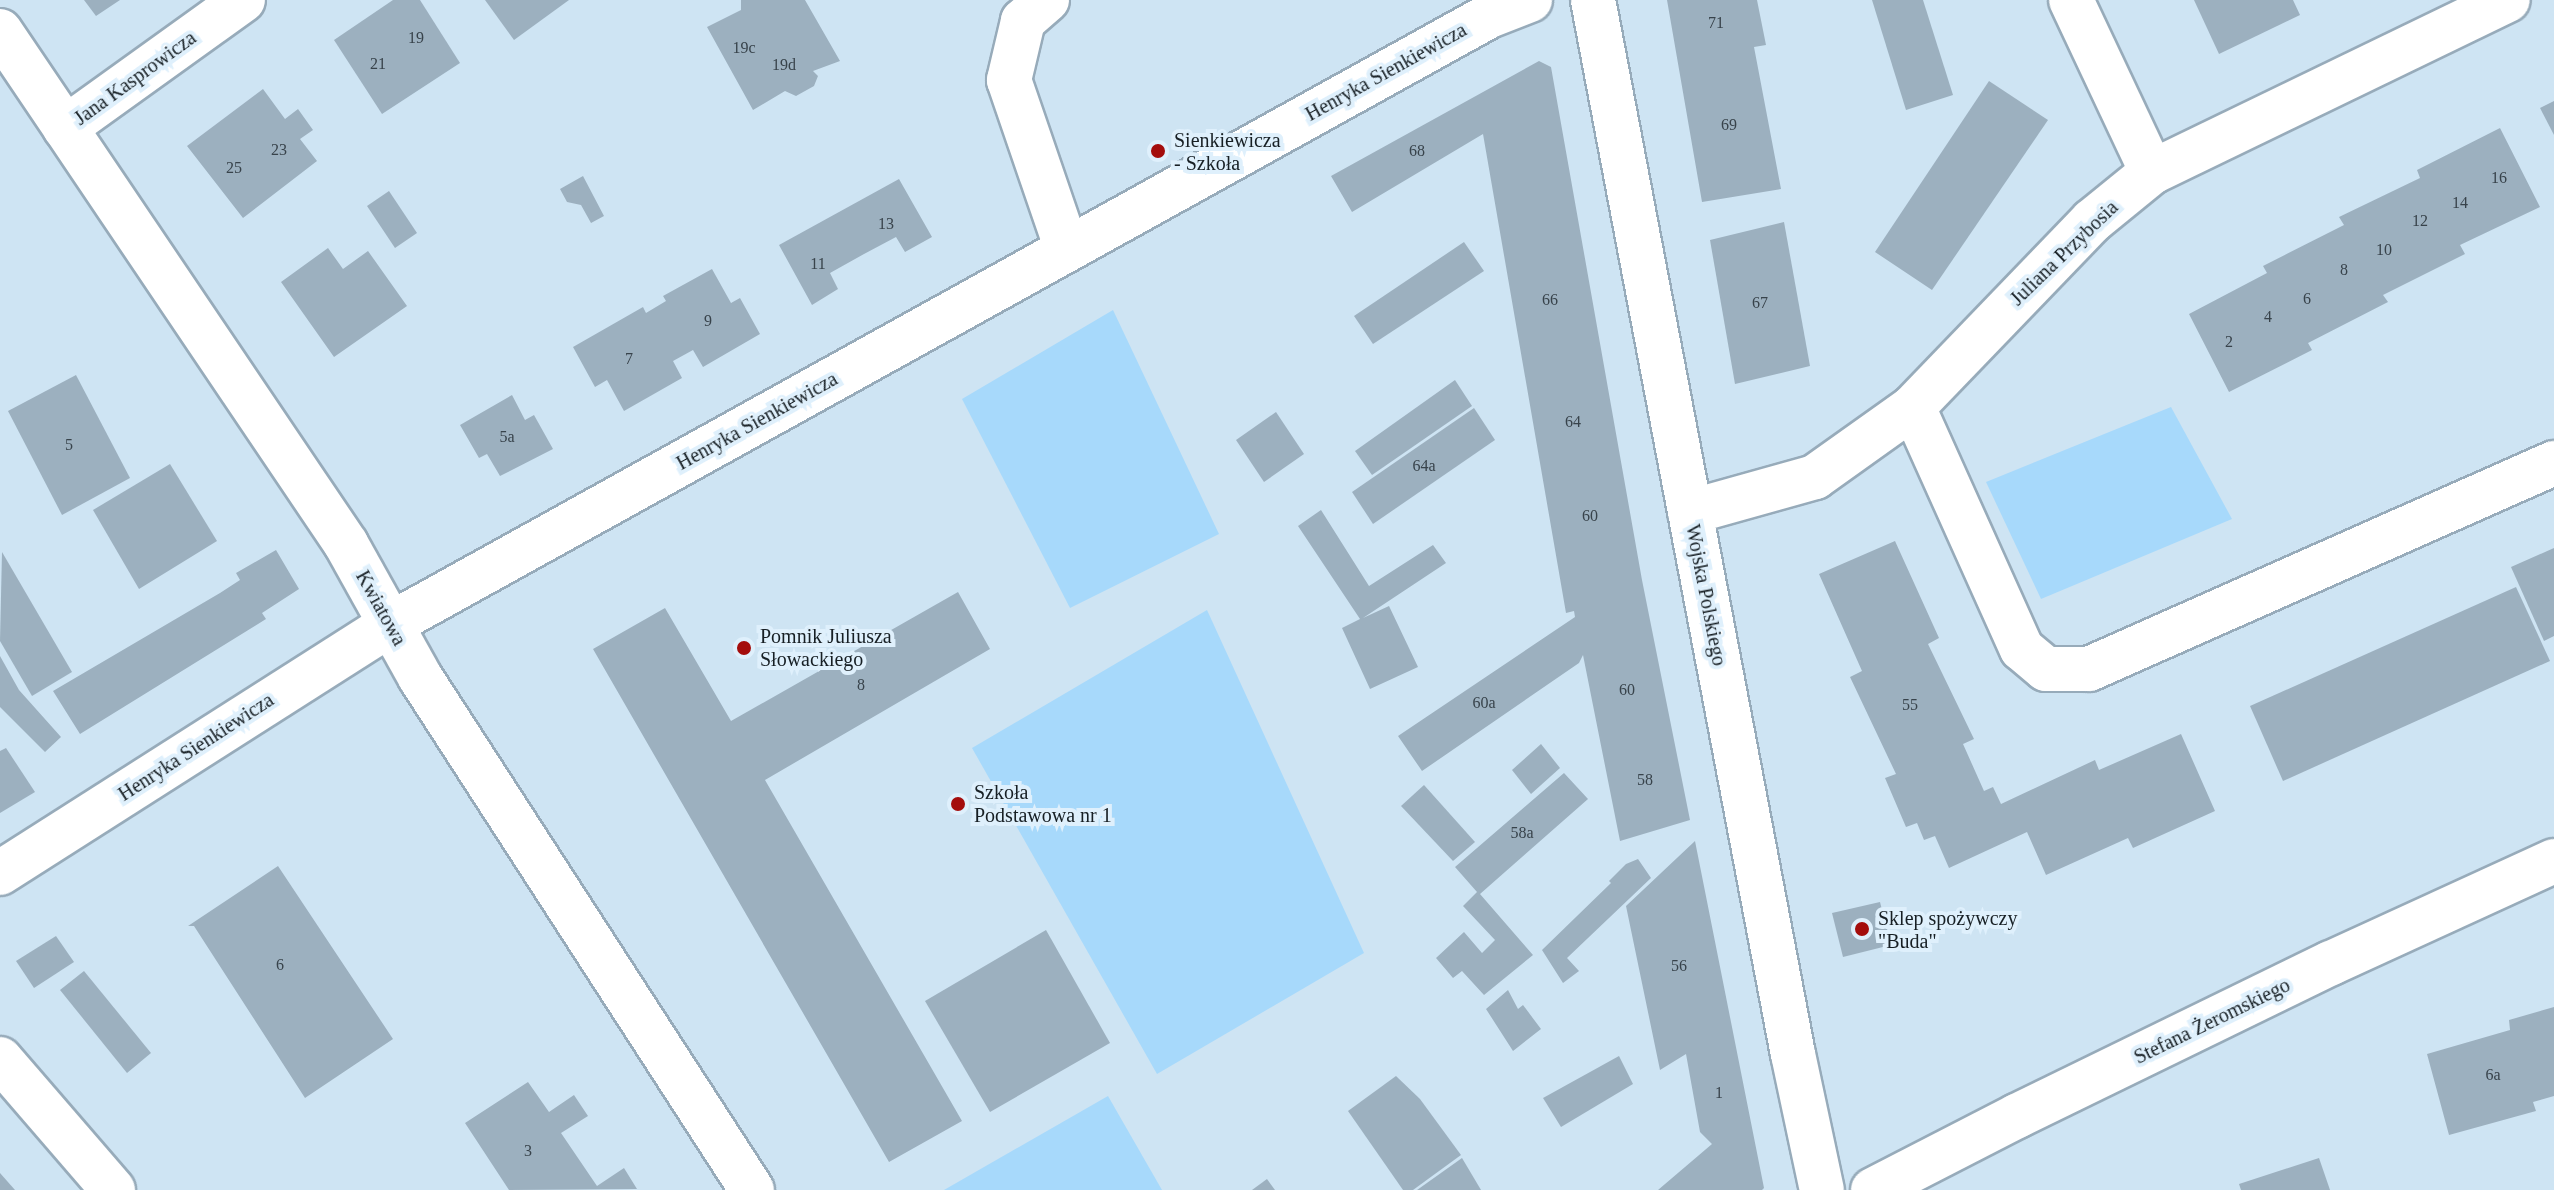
<!DOCTYPE html>
<html>
<head>
<meta charset="utf-8">
<style>
	body { margin:0 }
	#map { position:relative; width:2554px; height:1190px; overflow:hidden; background:#cee4f3; font-family:Georgia,serif }
	div>[style] { position:absolute }
	.green>* { inset:0; background:#a7d9fb }
	.building>* { inset:0; background:#9cb0bf }
	.roads { filter:drop-shadow(2px 0 #97abba) drop-shadow(-2px 0 #97abba) drop-shadow(0 2px #97abba) drop-shadow(0 -2px #97abba) }
	.minor>* { height:44px; margin:-22px; padding:0 22px; transform-origin:22px; border-radius:22px; background:#fff }
	.dots>* { width:22px; height:22px; translate:-50% -50%; box-sizing:border-box; border:4px solid #dff0fc; border-radius:50% }
	span { translate:-50% -50%; white-space:nowrap; text-align:center; line-height:1.15; -webkit-text-stroke:8px #dff0fc; paint-order:stroke }
	.number-label { font-size:16px; color:#38434b }
	.number-label span { -webkit-text-stroke-width:0 }
	.street-label { font-size:20px; color:#171f24 }
	.poi-label { font-size:20px; color:#171f24 }
	.left { translate:0 -50%; text-align:left }
</style>
</head>
<body>
<div id="map">
	<div class="green">
		<div style="clip-path:polygon(1113px 310px,1219px 534px,1070px 608px,962px 399px)"></div>
		<div style="clip-path:polygon(2171px 407px,2232px 519px,2041px 599px,1986px 482px)"></div>
		<div style="clip-path:polygon(1207px 610px,1364px 953px,1157px 1074px,972px 748px)"></div>
		<div style="clip-path:polygon(1108px 1096px,1162px 1190px,944px 1190px)"></div>
	</div>
	<div class="building">
		<div style="clip-path:polygon(84px 0,120px 0,96px 16px)"></div>
		<div style="clip-path:polygon(393px 0,420px 0,460px 63px,382px 114px,334px 40px)"></div>
		<div style="clip-path:polygon(485px 0,569px 0,514px 40px)"></div>
		<div style="clip-path:polygon(741px 0,805px 0,840px 61px,813px 71px,818px 76px,814px 86px,796px 96px,785px 91px,753px 110px,707px 27px,741px 10px)"></div>
		<div style="clip-path:polygon(1667px 0,1757px 0,1766px 45px,1754px 47px,1781px 189px,1702px 202px)"></div>
		<div style="clip-path:polygon(1872px 0,1923px 0,1953px 95px,1906px 110px)"></div>
		<div style="clip-path:polygon(2194px 0,2293px 0,2300px 15px,2219px 54px)"></div>
		<div style="clip-path:polygon(1539px 61px,1551px 67px,1642px 580px,1690px 820px,1620px 841px,1583px 655px,1579px 663px,1422px 771px,1398px 736px,1575px 617px,1574px 611px,1566px 613px,1483px 134px,1352px 212px,1331px 176px)"></div>
		<div style="clip-path:polygon(1989px 81px,2048px 120px,1932px 290px,1875px 252px)"></div>
		<div style="clip-path:polygon(263px 89px,285px 119px,298px 109px,313px 130px,300px 139px,317px 161px,243px 218px,187px 146px)"></div>
		<div style="clip-path:polygon(2554px 101px,2554px 135px,2540px 108px)"></div>
		<div style="clip-path:polygon(2500px 128px,2540px 207px,2460px 245px,2465px 254px,2383px 295px,2388px 302px,2308px 343px,2312px 350px,2229px 392px,2189px 314px,2267px 273px,2263px 266px,2344px 225px,2339px 217px,2420px 178px,2417px 170px)"></div>
		<div style="clip-path:polygon(583px 176px,604px 216px,591px 223px,581px 205px,567px 202px,560px 189px)"></div>
		<div style="clip-path:polygon(899px 179px,932px 237px,905px 252px,896px 237px,864px 254px,830px 273px,838px 289px,812px 305px,779px 245px)"></div>
		<div style="clip-path:polygon(389px 191px,417px 233px,395px 248px,367px 206px)"></div>
		<div style="clip-path:polygon(1784px 222px,1810px 366px,1735px 384px,1710px 240px)"></div>
		<div style="clip-path:polygon(1464px 242px,1484px 271px,1373px 344px,1354px 316px)"></div>
		<div style="clip-path:polygon(328px 248px,343px 269px,368px 251px,407px 306px,334px 357px,281px 282px)"></div>
		<div style="clip-path:polygon(712px 269px,731px 303px,740px 298px,760px 334px,703px 367px,693px 350px,673px 361px,682px 378px,624px 411px,607px 380px,595px 387px,573px 347px,643px 307px,646px 313px,666px 301px,663px 296px)"></div>
		<div style="clip-path:polygon(76px 375px,130px 478px,62px 515px,8px 411px)"></div>
		<div style="clip-path:polygon(1455px 380px,1472px 406px,1372px 475px,1355px 451px)"></div>
		<div style="clip-path:polygon(512px 395px,525px 420px,534px 415px,553px 449px,500px 476px,487px 454px,479px 458px,460px 425px)"></div>
		<div style="clip-path:polygon(1474px 408px,1495px 440px,1373px 524px,1352px 492px)"></div>
		<div style="clip-path:polygon(1276px 412px,1304px 454px,1264px 482px,1236px 440px)"></div>
		<div style="clip-path:polygon(170px 464px,217px 541px,139px 589px,93px 510px)"></div>
		<div style="clip-path:polygon(1321px 510px,1369px 586px,1433px 545px,1446px 563px,1363px 618px,1389px 606px,1418px 667px,1370px 689px,1342px 628px,1360px 619px,1298px 526px)"></div>
		<div style="clip-path:polygon(1895px 541px,1939px 638px,1928px 644px,1974px 739px,1963px 744px,1984px 791px,1993px 787px,2001px 804px,2095px 760px,2099px 770px,2181px 734px,2215px 811px,2133px 848px,2128px 838px,2046px 875px,2027px 832px,1949px 868px,1935px 836px,1924px 840px,1917px 823px,1906px 827px,1885px 778px,1896px 774px,1850px 677px,1862px 671px,1819px 574px)"></div>
		<div style="clip-path:polygon(2554px 548px,2554px 636px,2544px 641px,2511px 567px)"></div>
		<div style="clip-path:polygon(276px 550px,299px 589px,262px 613px,266px 619px,80px 734px,53px 691px,220px 593px,240px 580px,236px 573px)"></div>
		<div style="clip-path:polygon(2px 552px,72px 672px,32px 696px,0 641px)"></div>
		<div style="clip-path:polygon(2516px 587px,2550px 661px,2283px 781px,2250px 706px)"></div>
		<div style="clip-path:polygon(958px 592px,990px 649px,765px 780px,962px 1121px,889px 1162px,593px 649px,665px 608px,731px 721px)"></div>
		<div style="clip-path:polygon(0 656px,19px 690px,61px 737px,45px 752px,0 707px)"></div>
		<div style="clip-path:polygon(1541px 744px,1560px 768px,1531px 794px,1512px 770px)"></div>
		<div style="clip-path:polygon(6px 748px,35px 792px,0 813px,0 751px)"></div>
		<div style="clip-path:polygon(1564px 773px,1588px 799px,1480px 894px,1533px 955px,1484px 995px,1462px 971px,1453px 978px,1436px 958px,1464px 932px,1482px 953px,1495px 940px,1463px 906px,1477px 892px,1455px 867px)"></div>
		<div style="clip-path:polygon(1424px 785px,1475px 842px,1453px 861px,1401px 806px)"></div>
		<div style="clip-path:polygon(1695px 841px,1764px 1188px,1762px 1190px,1658px 1190px,1712px 1144px,1700px 1132px,1686px 1054px,1660px 1070px,1626px 906px)"></div>
		<div style="clip-path:polygon(1638px 859px,1651px 878px,1567px 958px,1579px 971px,1563px 983px,1542px 950px,1611px 883px,1609px 881px,1626px 864px)"></div>
		<div style="clip-path:polygon(278px 866px,393px 1039px,305px 1098px,194px 926px,188px 926px)"></div>
		<div style="clip-path:polygon(1880px 902px,1891px 945px,1843px 957px,1832px 913px)"></div>
		<div style="clip-path:polygon(1046px 930px,1110px 1043px,990px 1112px,925px 1001px)"></div>
		<div style="clip-path:polygon(56px 936px,74px 962px,34px 988px,16px 961px)"></div>
		<div style="clip-path:polygon(84px 971px,151px 1053px,127px 1073px,60px 990px)"></div>
		<div style="clip-path:polygon(1508px 990px,1518px 1009px,1523px 1005px,1541px 1029px,1513px 1051px,1486px 1009px)"></div>
		<div style="clip-path:polygon(2554px 1007px,2554px 1096px,2533px 1102px,2536px 1111px,2449px 1135px,2427px 1054px,2510px 1030px,2509px 1020px)"></div>
		<div style="clip-path:polygon(1619px 1056px,1633px 1084px,1561px 1127px,1543px 1098px)"></div>
		<div style="clip-path:polygon(1396px 1076px,1420px 1099px,1461px 1155px,1413px 1190px,1403px 1190px,1348px 1111px)"></div>
		<div style="clip-path:polygon(528px 1082px,549px 1112px,574px 1095px,588px 1116px,561px 1133px,597px 1186px,624px 1168px,637px 1189px,509px 1190px,465px 1123px)"></div>
		<div style="clip-path:polygon(1462px 1158px,1481px 1190px,1417px 1190px)"></div>
		<div style="clip-path:polygon(2319px 1158px,2330px 1190px,2241px 1190px,2239px 1184px)"></div>
		<div style="clip-path:polygon(0 1173px,15px 1190px,0 1190px)"></div>
		<div style="clip-path:polygon(1267px 1179px,1275px 1190px,1252px 1190px)"></div>
	</div>
	<div class="roads">
		<div class="minor">
			<div style="left:1047px;top:0;width:32px;rotate:139deg"></div>
			<div style="left:1023px;top:21px;width:61px;rotate:103.3deg"></div>
			<div style="left:1009px;top:80px;width:179px;rotate:71.1deg"></div>
			<div style="left:1593px;top:0;width:1073px;rotate:79.26deg"></div>
			<div style="left:1793px;top:1054px;width:139px;rotate:78deg"></div>
			<div style="left:2071px;top:0;width:190px;rotate:64.8deg"></div>
			<div style="left:0;top:31px;width:619px;rotate:56deg"></div>
			<div style="left:346px;top:544px;width:152px;rotate:60.9deg"></div>
			<div style="left:420px;top:677px;width:611px;rotate:57.09deg"></div>
			<div style="left:65px;top:128px;width:219px;rotate:-35.7deg"></div>
			<div style="left:1913px;top:407px;width:265px;rotate:65.8deg"></div>
			<div style="left:2022px;top:649px;width:31px;rotate:40deg"></div>
			<div style="left:2046px;top:669px;width:43px"></div>
			<div style="left:2089px;top:669px;width:509px;rotate:-23.89deg"></div>
			<div style="left:1690px;top:512px;width:130px;rotate:-15.6deg"></div>
			<div style="left:1815px;top:477px;width:120px;rotate:-35.5deg"></div>
			<div style="left:1913px;top:407px;width:258px;rotate:-46.1deg"></div>
			<div style="left:2092px;top:221px;width:77px;rotate:-39.2deg"></div>
			<div style="left:2152px;top:172px;width:395px;rotate:-25.8deg"></div>
			<div style="left:0;top:873px;width:461px;rotate:-32.5deg"></div>
			<div style="left:389px;top:625px;width:1257px;rotate:-28.97deg"></div>
			<div style="left:1489px;top:16px;width:44px;rotate:-21.3deg"></div>
			<div style="left:0;top:1059px;width:173px;rotate:49.2deg"></div>
			<div style="left:1873px;top:1190px;width:162px;rotate:-27.2deg"></div>
			<div style="left:2017px;top:1116px;width:349px;rotate:-26deg"></div>
			<div style="left:2331px;top:963px;width:245px;rotate:-24.6deg"></div>
		</div>
	</div>
	<div class="dots">
		<div style="left:1158px;top:151px;background:#a40d0c"></div>
		<div style="left:744px;top:648px;background:#a40d0c"></div>
		<div style="left:958px;top:804px;background:#a40d0c"></div>
		<div style="left:1862px;top:929px;background:#a40d0c"></div>
	</div>
	<div class="number-label">
		<span style="left:1716px;top:23px">71</span>
		<span style="left:416px;top:38px">19</span>
		<span style="left:744px;top:48px">19c</span>
		<span style="left:378px;top:64px">21</span>
		<span style="left:784px;top:65px">19d</span>
		<span style="left:1729px;top:125px">69</span>
		<span style="left:279px;top:150px">23</span>
		<span style="left:1417px;top:151px">68</span>
		<span style="left:234px;top:168px">25</span>
		<span style="left:2499px;top:178px">16</span>
		<span style="left:2460px;top:203px">14</span>
		<span style="left:2420px;top:221px">12</span>
		<span style="left:886px;top:224px">13</span>
		<span style="left:2384px;top:250px">10</span>
		<span style="left:818px;top:264px">11</span>
		<span style="left:2344px;top:270px">8</span>
		<span style="left:2307px;top:299px">6</span>
		<span style="left:1550px;top:300px">66</span>
		<span style="left:1760px;top:303px">67</span>
		<span style="left:2268px;top:317px">4</span>
		<span style="left:708px;top:321px">9</span>
		<span style="left:2229px;top:342px">2</span>
		<span style="left:629px;top:359px">7</span>
		<span style="left:1573px;top:422px">64</span>
		<span style="left:507px;top:437px">5a</span>
		<span style="left:69px;top:445px">5</span>
		<span style="left:1424px;top:466px">64a</span>
		<span style="left:1590px;top:516px">60</span>
		<span style="left:861px;top:685px">8</span>
		<span style="left:1627px;top:690px">60</span>
		<span style="left:1484px;top:703px">60a</span>
		<span style="left:1910px;top:705px">55</span>
		<span style="left:1645px;top:780px">58</span>
		<span style="left:1522px;top:833px">58a</span>
		<span style="left:280px;top:965px">6</span>
		<span style="left:1679px;top:966px">56</span>
		<span style="left:2493px;top:1075px">6a</span>
		<span style="left:1719px;top:1093px">1</span>
		<span style="left:528px;top:1151px">3</span>
	</div>
	<div class="street-label">
		<span style="left:1386px;top:72px;rotate:-29deg">Henryka Sienkiewicza</span>
		<span style="left:135px;top:78px;rotate:-36deg">Jana Kasprowicza</span>
		<span style="left:2064px;top:253px;rotate:-44deg">Juliana Przybosia</span>
		<span style="left:757px;top:421px;rotate:-29deg">Henryka Sienkiewicza</span>
		<span style="left:1706px;top:595px;rotate:79deg">Wojska Polskiego</span>
		<span style="left:381px;top:608px;rotate:61deg">Kwiatowa</span>
		<span style="left:196px;top:747px;rotate:-33deg">Henryka Sienkiewicza</span>
		<span style="left:2212px;top:1021px;rotate:-26deg">Stefana Żeromskiego</span>
	</div>
	<div class="poi-label">
		<span class="left" style="left:1174px;top:152px">Sienkiewicza<br>- Szkoła</span>
		<span class="left" style="left:760px;top:648px">Pomnik Juliusza<br>Słowackiego</span>
		<span class="left" style="left:974px;top:804px">Szkoła<br>Podstawowa nr 1</span>
		<span class="left" style="left:1878px;top:930px">Sklep spożywczy<br>"Buda"</span>
	</div>
</div>
</body>
</html>
